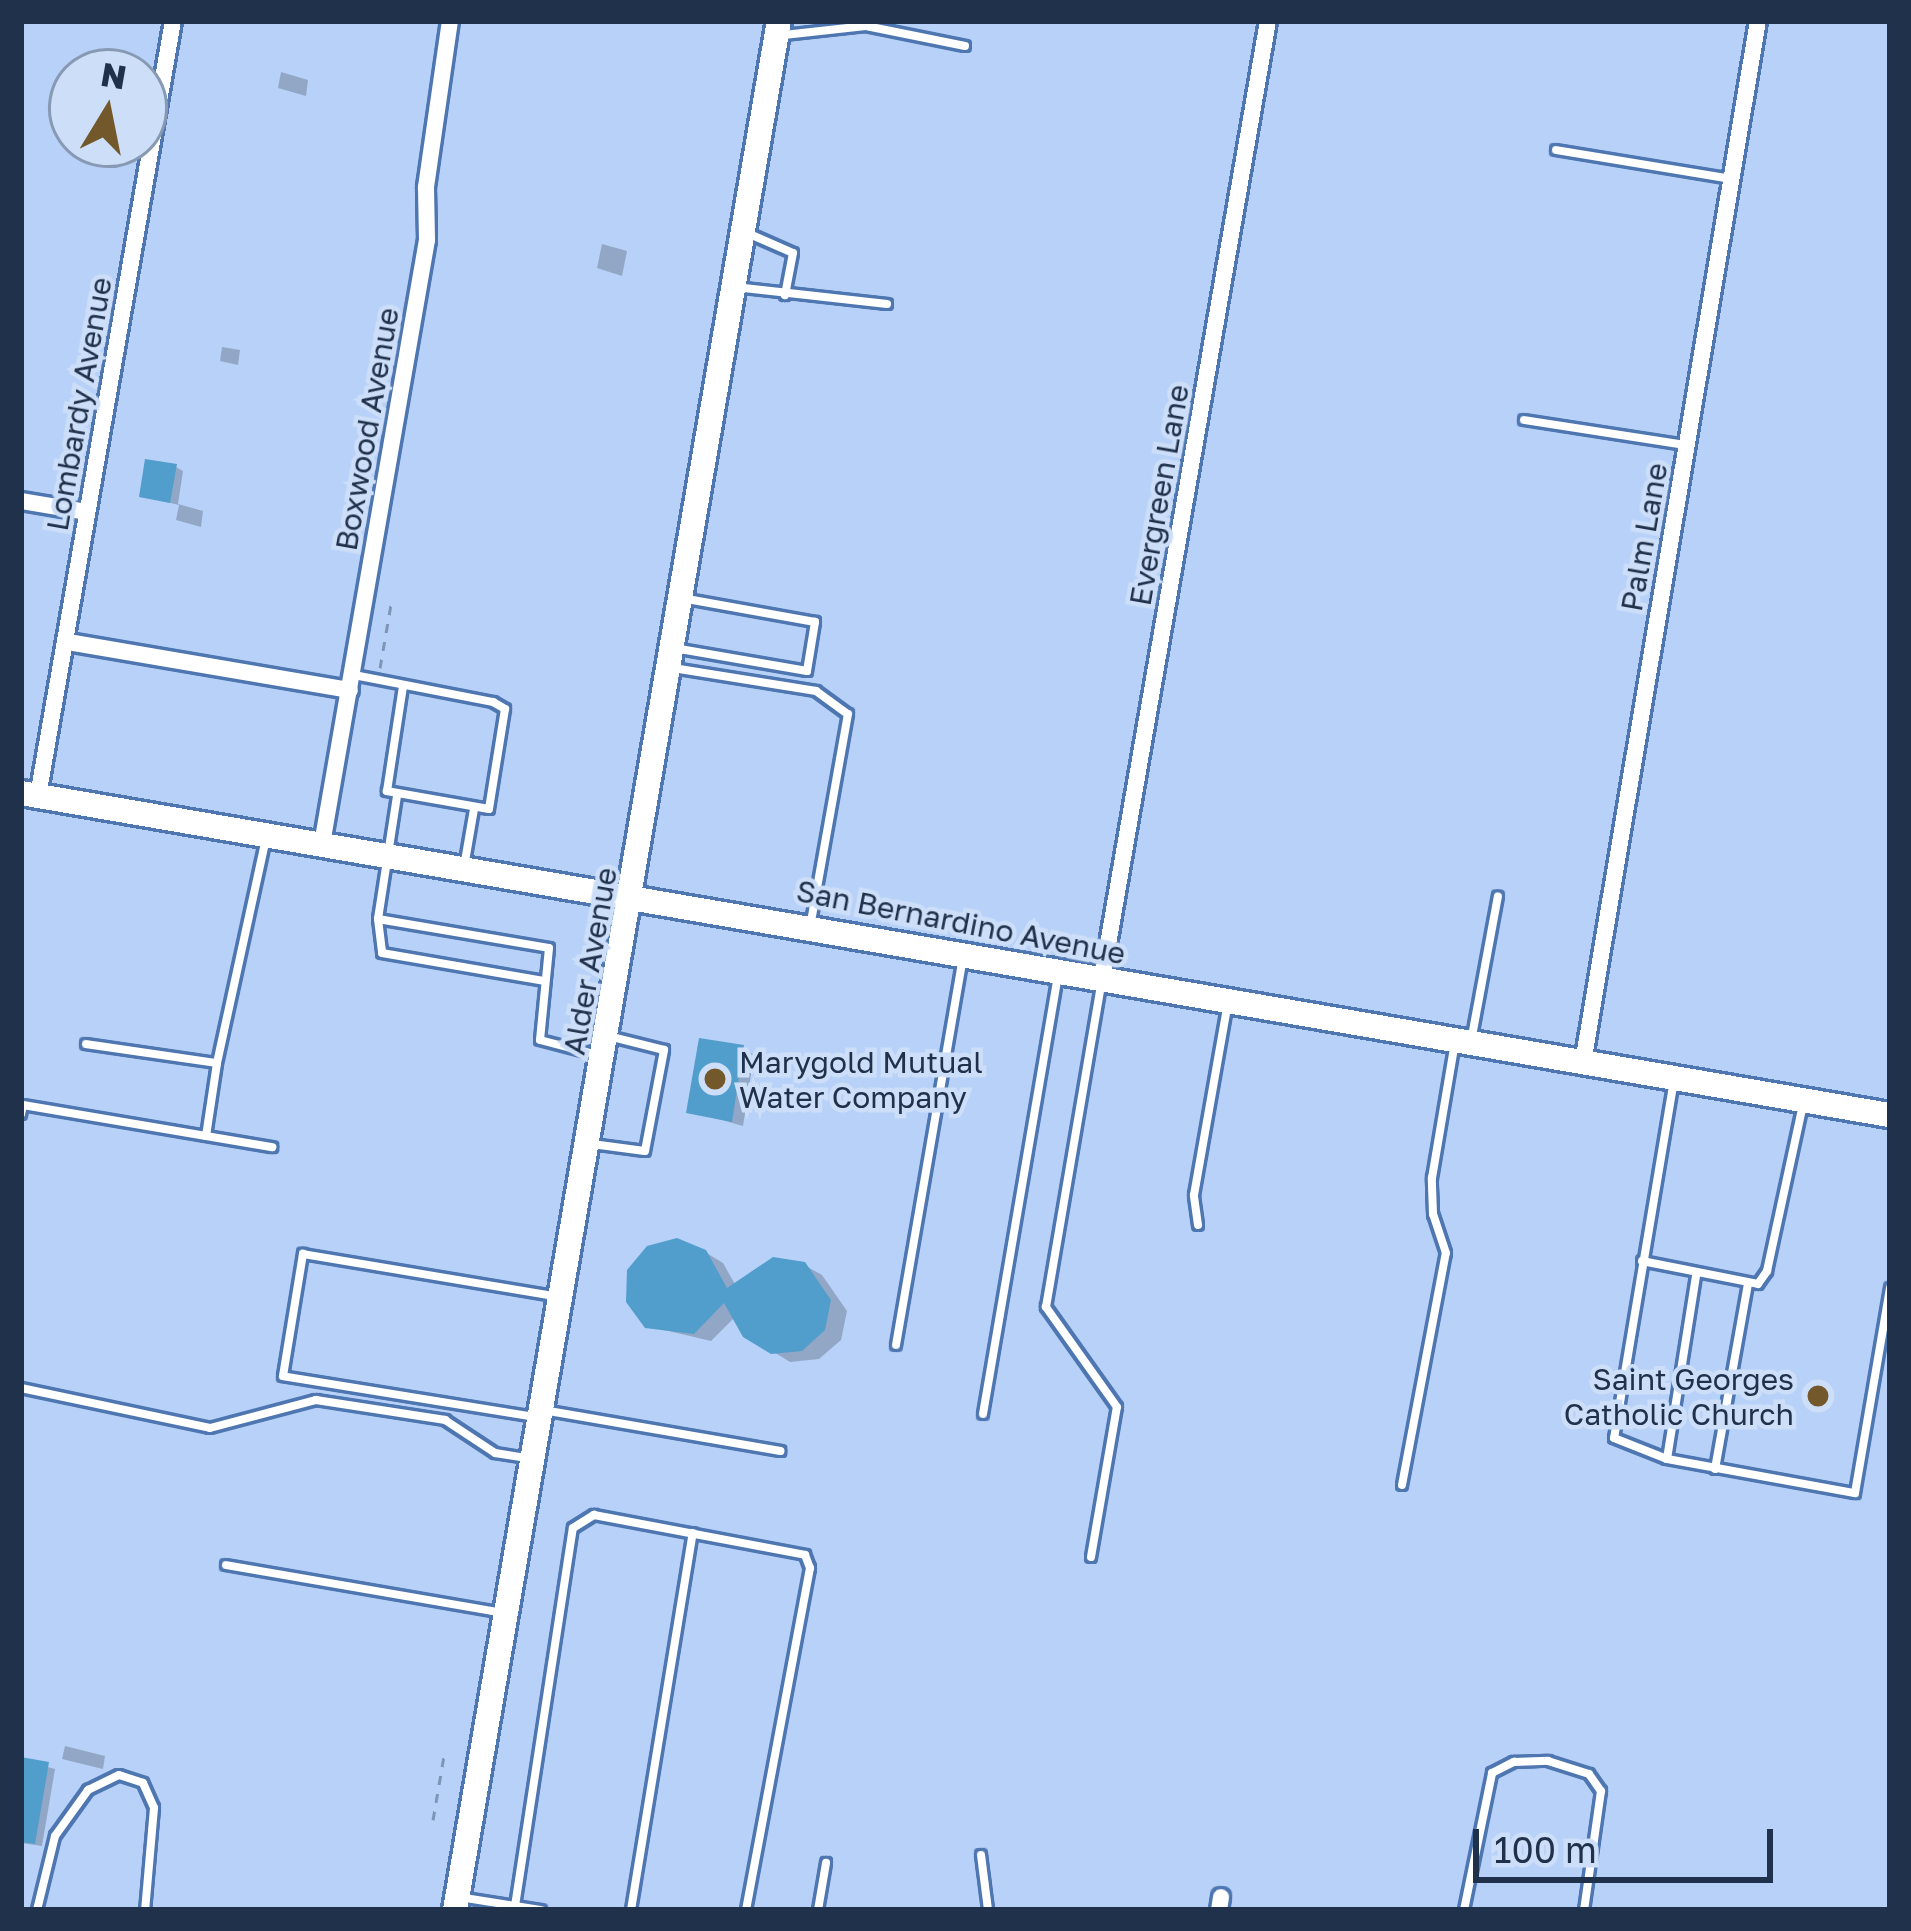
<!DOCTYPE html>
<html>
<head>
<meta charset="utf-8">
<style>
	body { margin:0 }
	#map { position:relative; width:1911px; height:1931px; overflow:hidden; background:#b7d1f8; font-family:"Golos Text",sans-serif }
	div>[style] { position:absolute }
	.shadow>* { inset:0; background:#0003 }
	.building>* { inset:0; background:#519dcc }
	.path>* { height:3px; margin-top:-1.5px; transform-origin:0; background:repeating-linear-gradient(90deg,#7e95b7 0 9px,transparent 0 18px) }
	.roads { filter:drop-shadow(3px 0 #4e76b1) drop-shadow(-3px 0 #4e76b1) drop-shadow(0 3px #4e76b1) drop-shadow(0 -3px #4e76b1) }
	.lane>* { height:8px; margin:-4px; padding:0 4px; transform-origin:4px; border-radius:4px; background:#fff }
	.street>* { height:16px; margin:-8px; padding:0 8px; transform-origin:8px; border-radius:8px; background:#fff }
	.secondary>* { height:24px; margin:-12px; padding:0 12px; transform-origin:12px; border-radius:12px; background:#fff }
	.dots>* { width:33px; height:33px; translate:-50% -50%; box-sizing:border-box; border:6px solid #ccdef8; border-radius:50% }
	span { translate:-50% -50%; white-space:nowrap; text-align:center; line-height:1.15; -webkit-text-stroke:9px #ccdef8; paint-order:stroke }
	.street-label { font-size:30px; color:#20314b }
	.poi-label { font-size:30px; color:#20314b }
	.left { translate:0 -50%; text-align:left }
	.right { translate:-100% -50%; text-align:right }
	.frame { position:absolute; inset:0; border:24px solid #20314b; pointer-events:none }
	.north { position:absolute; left:48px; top:48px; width:120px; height:120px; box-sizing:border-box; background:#ccdef8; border:3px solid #8799b3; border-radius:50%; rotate:10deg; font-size:33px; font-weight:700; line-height:48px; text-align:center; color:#20314b }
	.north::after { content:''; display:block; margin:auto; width:42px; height:54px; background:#73582b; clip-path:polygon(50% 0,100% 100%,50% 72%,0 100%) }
	.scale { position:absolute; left:1473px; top:1829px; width:300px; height:54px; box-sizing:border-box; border:6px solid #20314b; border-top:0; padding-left:15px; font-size:36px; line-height:42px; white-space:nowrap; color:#20314b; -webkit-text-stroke:9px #ccdef8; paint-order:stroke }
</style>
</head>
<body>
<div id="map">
	<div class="shadow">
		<div style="clip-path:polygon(281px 72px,308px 80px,306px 96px,278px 88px)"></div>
		<div style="clip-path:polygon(602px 244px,627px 251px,622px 276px,597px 268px)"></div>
		<div style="clip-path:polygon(222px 347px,240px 350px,238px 365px,220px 361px)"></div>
		<div style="clip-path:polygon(176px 467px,183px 471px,178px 504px,203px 511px,201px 527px,176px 520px,179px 505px,142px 496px)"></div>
		<div style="clip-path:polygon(743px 1048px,754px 1055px,743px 1126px,690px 1111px)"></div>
		<div style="clip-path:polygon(705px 1252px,723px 1263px,736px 1286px,804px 1265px,822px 1275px,847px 1311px,841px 1340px,819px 1359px,790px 1362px,746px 1335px,735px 1317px,711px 1341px,647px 1326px)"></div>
		<div style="clip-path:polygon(65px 1746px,105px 1756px,103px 1769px,62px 1759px)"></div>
		<div style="clip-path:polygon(21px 1760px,55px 1769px,42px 1846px,21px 1843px)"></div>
	</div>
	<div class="building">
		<div style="clip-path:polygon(145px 459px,177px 464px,170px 503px,139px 497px)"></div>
		<div style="clip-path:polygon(699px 1038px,744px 1045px,732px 1122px,686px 1113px)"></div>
		<div style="clip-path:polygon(677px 1238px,706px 1250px,727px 1288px,773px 1257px,805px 1262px,831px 1300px,825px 1330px,802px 1351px,771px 1354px,743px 1337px,724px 1303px,694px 1334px,645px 1328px,626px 1302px,627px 1270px,647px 1246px)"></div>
		<div style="clip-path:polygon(21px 1757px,49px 1762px,35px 1844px,21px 1842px)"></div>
	</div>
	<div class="path">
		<div style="left:380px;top:668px;width:65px;rotate:-80.2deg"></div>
		<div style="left:433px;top:1820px;width:71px;rotate:-80.3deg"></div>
	</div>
	<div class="roads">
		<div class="lane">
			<div style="left:784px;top:35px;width:82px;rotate:-6.3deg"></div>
			<div style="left:866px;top:26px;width:101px;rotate:11.4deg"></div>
			<div style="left:1556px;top:150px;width:177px;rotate:9.4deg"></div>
			<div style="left:745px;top:232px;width:52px;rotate:23.6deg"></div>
			<div style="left:793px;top:253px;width:43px;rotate:100.8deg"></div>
			<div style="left:735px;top:287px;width:153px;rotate:6.4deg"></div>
			<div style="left:1524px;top:420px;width:164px;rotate:8.8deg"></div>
			<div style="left:674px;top:648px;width:135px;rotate:9.8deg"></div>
			<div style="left:807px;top:671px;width:50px;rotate:-80.7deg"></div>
			<div style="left:815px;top:622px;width:130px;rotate:-169.8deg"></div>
			<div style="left:673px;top:668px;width:145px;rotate:9.1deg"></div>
			<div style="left:816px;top:691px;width:39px;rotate:36deg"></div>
			<div style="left:848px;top:714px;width:211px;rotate:100.1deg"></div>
			<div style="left:354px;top:675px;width:142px;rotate:11deg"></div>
			<div style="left:493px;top:702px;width:14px;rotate:30deg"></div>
			<div style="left:505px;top:709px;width:101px;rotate:99.1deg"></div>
			<div style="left:489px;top:809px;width:104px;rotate:-170deg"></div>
			<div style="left:387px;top:791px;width:106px;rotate:-81.3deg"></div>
			<div style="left:397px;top:796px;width:124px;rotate:98.8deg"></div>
			<div style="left:378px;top:919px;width:34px;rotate:83deg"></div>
			<div style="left:382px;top:953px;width:164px;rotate:9.8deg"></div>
			<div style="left:464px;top:867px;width:59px;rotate:-80.2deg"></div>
			<div style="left:378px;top:919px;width:173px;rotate:9.6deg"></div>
			<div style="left:549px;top:948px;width:92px;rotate:95.6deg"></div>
			<div style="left:540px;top:1040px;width:60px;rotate:14.5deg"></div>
			<div style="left:1472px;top:1036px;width:142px;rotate:-79.5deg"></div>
			<div style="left:86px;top:1044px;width:132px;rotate:8.3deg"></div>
			<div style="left:217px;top:1063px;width:226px;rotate:-77.7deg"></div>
			<div style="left:1674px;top:1080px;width:363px;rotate:99.5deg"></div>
			<div style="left:1614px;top:1438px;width:57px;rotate:21.6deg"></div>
			<div style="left:1667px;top:1459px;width:191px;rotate:10.3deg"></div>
			<div style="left:1855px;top:1493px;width:208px;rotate:-80.3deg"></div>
			<div style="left:21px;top:1114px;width:9px;rotate:-77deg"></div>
			<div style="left:23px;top:1105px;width:253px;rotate:9.6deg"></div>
			<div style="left:206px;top:1136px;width:74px;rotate:-81.4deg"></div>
			<div style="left:592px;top:1144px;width:53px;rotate:7.5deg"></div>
			<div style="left:645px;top:1151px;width:103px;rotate:-79.3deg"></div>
			<div style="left:664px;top:1050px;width:58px;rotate:-166deg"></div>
			<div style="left:1198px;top:1225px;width:30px;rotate:-98deg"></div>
			<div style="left:1194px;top:1195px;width:190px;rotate:-80deg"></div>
			<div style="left:1642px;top:1261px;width:118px;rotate:11.2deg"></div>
			<div style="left:1758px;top:1284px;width:16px;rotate:-55deg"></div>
			<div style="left:1767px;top:1271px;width:170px;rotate:-77.8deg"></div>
			<div style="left:896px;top:1345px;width:389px;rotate:-80.2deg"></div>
			<div style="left:21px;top:1388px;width:193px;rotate:11.9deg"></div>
			<div style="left:210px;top:1428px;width:110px;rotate:-14.8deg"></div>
			<div style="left:316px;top:1400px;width:131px;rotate:8.8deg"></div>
			<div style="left:445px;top:1420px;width:60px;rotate:33.4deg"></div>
			<div style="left:495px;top:1453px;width:31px;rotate:9deg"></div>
			<div style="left:543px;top:1410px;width:241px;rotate:9.8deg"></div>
			<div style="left:983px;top:1414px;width:441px;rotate:-80.3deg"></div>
			<div style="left:535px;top:1417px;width:255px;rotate:-170.8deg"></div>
			<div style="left:283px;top:1376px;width:124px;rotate:-80.7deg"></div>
			<div style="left:303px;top:1254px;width:254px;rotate:9.5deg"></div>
			<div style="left:1667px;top:1459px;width:186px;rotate:-81deg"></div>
			<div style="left:1715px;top:1469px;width:189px;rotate:-79.9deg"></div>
			<div style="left:1402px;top:1485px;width:236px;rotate:-79.3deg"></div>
			<div style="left:1446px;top:1253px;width:41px;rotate:-108.4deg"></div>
			<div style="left:1433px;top:1214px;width:36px;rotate:-92deg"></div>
			<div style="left:1432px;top:1178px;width:138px;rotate:-80.4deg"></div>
			<div style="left:1091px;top:1557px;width:152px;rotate:-80.2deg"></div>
			<div style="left:1117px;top:1407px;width:123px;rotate:-125.4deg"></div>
			<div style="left:1046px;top:1307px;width:326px;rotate:-80.3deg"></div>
			<div style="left:226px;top:1565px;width:277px;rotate:9.8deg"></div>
			<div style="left:981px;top:1855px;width:55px;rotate:82.7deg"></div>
			<div style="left:459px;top:1897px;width:83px;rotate:9deg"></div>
			<div style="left:515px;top:1906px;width:382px;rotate:-81.3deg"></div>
			<div style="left:573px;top:1528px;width:25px;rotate:-32deg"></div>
			<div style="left:594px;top:1515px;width:215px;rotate:10.7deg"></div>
			<div style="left:805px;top:1555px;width:14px;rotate:69deg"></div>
			<div style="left:810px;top:1568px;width:348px;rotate:100.6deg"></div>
			<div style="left:37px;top:1910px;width:76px;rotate:-76.3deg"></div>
			<div style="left:55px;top:1836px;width:57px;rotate:-54.3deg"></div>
			<div style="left:88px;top:1790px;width:34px;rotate:-26deg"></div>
			<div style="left:119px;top:1775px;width:25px;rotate:18deg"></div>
			<div style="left:143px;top:1783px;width:27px;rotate:66deg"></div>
			<div style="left:154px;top:1808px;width:102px;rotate:95deg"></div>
			<div style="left:631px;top:1910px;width:382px;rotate:-80.7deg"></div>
			<div style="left:818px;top:1910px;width:48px;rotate:-80.3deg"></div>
			<div style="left:1464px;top:1910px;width:140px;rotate:-78.4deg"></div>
			<div style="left:1492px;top:1773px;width:25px;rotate:-27deg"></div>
			<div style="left:1514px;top:1762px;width:34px;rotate:-2deg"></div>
			<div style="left:1548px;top:1761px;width:43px;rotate:17.6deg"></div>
			<div style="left:1589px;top:1774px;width:21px;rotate:55deg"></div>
			<div style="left:1601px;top:1791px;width:120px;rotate:98.1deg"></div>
		</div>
		<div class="street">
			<div style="left:21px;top:501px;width:67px;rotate:9.5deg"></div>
			<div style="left:68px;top:642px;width:286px;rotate:9.7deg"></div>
			<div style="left:38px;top:796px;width:787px;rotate:-80.12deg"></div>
			<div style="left:322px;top:844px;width:613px;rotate:-80.14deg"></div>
			<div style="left:427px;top:240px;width:53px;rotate:-91.1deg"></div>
			<div style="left:426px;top:187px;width:168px;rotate:-81.8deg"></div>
			<div style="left:1102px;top:979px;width:972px;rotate:-80.17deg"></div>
			<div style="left:1583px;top:1063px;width:1057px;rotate:-80.47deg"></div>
			<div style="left:1219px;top:1910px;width:13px;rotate:-81deg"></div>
		</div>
		<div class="secondary">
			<div style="left:21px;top:793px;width:1897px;rotate:9.78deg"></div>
			<div style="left:455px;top:1910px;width:1917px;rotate:-80.27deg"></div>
		</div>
	</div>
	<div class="dots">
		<div style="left:715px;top:1079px;background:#73582b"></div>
		<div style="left:1818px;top:1396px;background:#73582b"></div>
	</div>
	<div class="street-label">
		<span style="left:79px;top:404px;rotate:-80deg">Lombardy Avenue</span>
		<span style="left:367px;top:429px;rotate:-80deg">Boxwood Avenue</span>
		<span style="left:1159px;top:495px;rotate:-80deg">Evergreen Lane</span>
		<span style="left:1644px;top:537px;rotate:-80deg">Palm Lane</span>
		<span style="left:961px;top:922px;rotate:11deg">San Bernardino Avenue</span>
		<span style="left:590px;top:961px;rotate:-80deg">Alder Avenue</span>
	</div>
	<div class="poi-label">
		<span class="left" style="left:739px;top:1079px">Marygold Mutual<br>Water Company</span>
		<span class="right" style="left:1794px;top:1396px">Saint Georges<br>Catholic Church</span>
	</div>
	<div class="frame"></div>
	<div class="north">N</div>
	<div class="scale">100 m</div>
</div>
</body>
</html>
